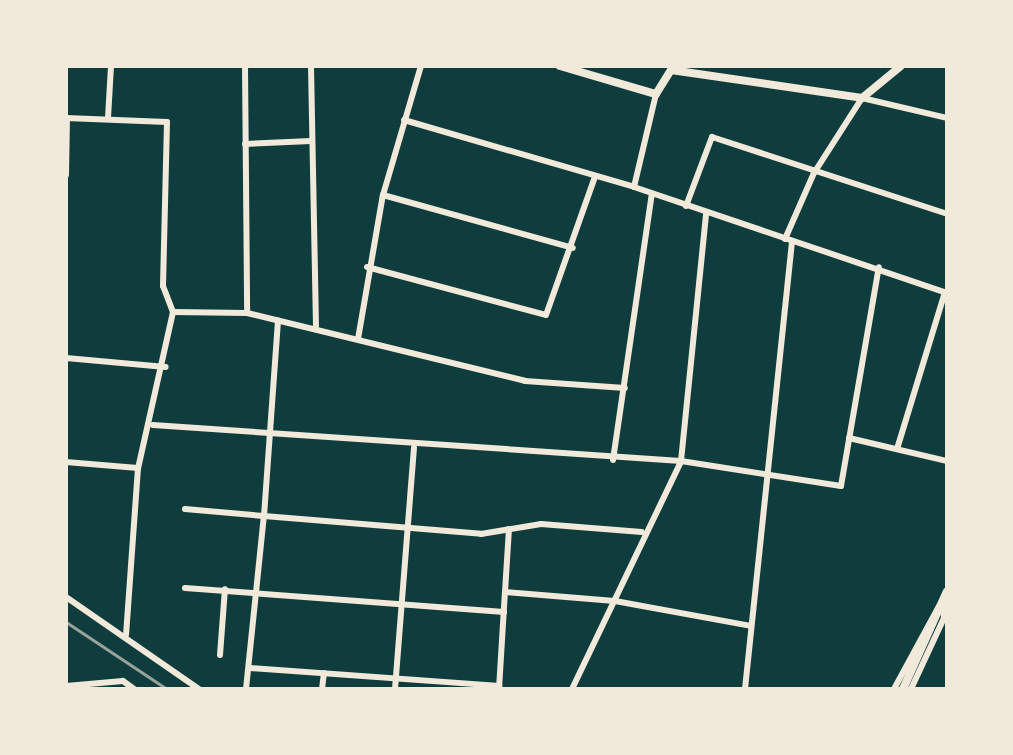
<!DOCTYPE html>
<html>
<head>
<meta charset="utf-8">
<style>
	body { margin:0 }
	#map { position:relative; width:1013px; height:755px; overflow:hidden; background:#0f3d3e; font-family:Ubuntu,sans-serif }
	div>[style] { position:absolute }
	.minor>* { height:6px; margin:-3px; padding:0 3px; transform-origin:3px; border-radius:3px; background:#f1e9da }
	.tertiary>* { height:8px; margin:-4px; padding:0 4px; transform-origin:4px; border-radius:4px; background:#f1e9da }
	.rail>* { height:3px; margin:-1.5px; padding:0 1.5px; transform-origin:1.5px; border-radius:1.5px; background:#97a49c }
	span { translate:-50% -50%; white-space:nowrap; text-align:center; line-height:1.15; -webkit-text-stroke:7px #f1e9da; paint-order:stroke }
	.frame { position:absolute; inset:0; border:68px solid #f1e9da; pointer-events:none }
</style>
</head>
<body>
<div id="map">
	<div class="minor">
		<div style="left:245px;top:66px;width:247px;rotate:89.5deg"></div>
		<div style="left:311px;top:66px;width:260px;rotate:88.9deg"></div>
		<div style="left:66px;top:118px;width:101px;rotate:2.3deg"></div>
		<div style="left:167px;top:122px;width:164px;rotate:91.4deg"></div>
		<div style="left:163px;top:286px;width:28px;rotate:69deg"></div>
		<div style="left:173px;top:312px;width:160px;rotate:102.6deg"></div>
		<div style="left:138px;top:468px;width:167px;rotate:94.1deg"></div>
		<div style="left:108px;top:118px;width:52px;rotate:-86.7deg"></div>
		<div style="left:404px;top:120px;width:240px;rotate:16.2deg"></div>
		<div style="left:634px;top:187px;width:330px;rotate:18.7deg"></div>
		<div style="left:245px;top:144px;width:66px;rotate:-2.6deg"></div>
		<div style="left:66px;top:175px;width:57px;rotate:-89deg"></div>
		<div style="left:634px;top:187px;width:96px;rotate:-76.7deg"></div>
		<div style="left:383px;top:195px;width:197px;rotate:15.6deg"></div>
		<div style="left:686px;top:206px;width:74px;rotate:-69.4deg"></div>
		<div style="left:712px;top:137px;width:247px;rotate:18.1deg"></div>
		<div style="left:785px;top:239px;width:72px;rotate:-66.3deg"></div>
		<div style="left:814px;top:173px;width:89px;rotate:-57.4deg"></div>
		<div style="left:862px;top:98px;width:87px;rotate:13.2deg"></div>
		<div style="left:367px;top:267px;width:185px;rotate:15deg"></div>
		<div style="left:546px;top:315px;width:146px;rotate:-70.5deg"></div>
		<div style="left:173px;top:312px;width:74px;rotate:0.8deg"></div>
		<div style="left:247px;top:313px;width:286px;rotate:13.7deg"></div>
		<div style="left:525px;top:381px;width:100px;rotate:4deg"></div>
		<div style="left:358px;top:339px;width:146px;rotate:-80.2deg"></div>
		<div style="left:383px;top:195px;width:134px;rotate:-73.6deg"></div>
		<div style="left:66px;top:358px;width:100px;rotate:5.1deg"></div>
		<div style="left:153px;top:425px;width:529px;rotate:3.9deg"></div>
		<div style="left:681px;top:461px;width:162px;rotate:8.9deg"></div>
		<div style="left:841px;top:486px;width:222px;rotate:-80.2deg"></div>
		<div style="left:849px;top:438px;width:101px;rotate:13.2deg"></div>
		<div style="left:897px;top:449px;width:164px;rotate:-73deg"></div>
		<div style="left:613px;top:460px;width:269px;rotate:-81.7deg"></div>
		<div style="left:66px;top:462px;width:72px;rotate:4.8deg"></div>
		<div style="left:185px;top:509px;width:79px;rotate:5.1deg"></div>
		<div style="left:264px;top:516px;width:196px;rotate:-85.9deg"></div>
		<div style="left:185px;top:588px;width:320px;rotate:4.3deg"></div>
		<div style="left:505px;top:592px;width:63px;rotate:-86.4deg"></div>
		<div style="left:66px;top:597px;width:162px;rotate:34.7deg"></div>
		<div style="left:220px;top:655px;width:66px;rotate:-85.7deg"></div>
		<div style="left:250px;top:668px;width:250px;rotate:4.1deg"></div>
		<div style="left:66px;top:686px;width:57px;rotate:-5deg"></div>
		<div style="left:123px;top:681px;width:14px;rotate:36deg"></div>
		<div style="left:246px;top:689px;width:174px;rotate:-84.1deg"></div>
		<div style="left:264px;top:516px;width:218px;rotate:4.7deg"></div>
		<div style="left:481px;top:534px;width:61px;rotate:-9.5deg"></div>
		<div style="left:541px;top:524px;width:101px;rotate:4.5deg"></div>
		<div style="left:322px;top:689px;width:16px;rotate:-83deg"></div>
		<div style="left:395px;top:689px;width:242px;rotate:-85.5deg"></div>
		<div style="left:499px;top:689px;width:97px;rotate:-86.5deg"></div>
		<div style="left:505px;top:592px;width:110px;rotate:4.7deg"></div>
		<div style="left:615px;top:601px;width:138px;rotate:10.4deg"></div>
		<div style="left:572px;top:689px;width:253px;rotate:-64.4deg"></div>
		<div style="left:681px;top:461px;width:249px;rotate:-84.2deg"></div>
		<div style="left:745px;top:689px;width:449px;rotate:-84deg"></div>
		<div style="left:894px;top:689px;width:94px;rotate:-61.5deg"></div>
		<div style="left:911px;top:689px;width:78px;rotate:-65.1deg"></div>
		<div style="left:944px;top:618px;width:14px;rotate:-94deg"></div>
	</div>
	<div class="tertiary">
		<div style="left:560px;top:66px;width:100px;rotate:16.3deg"></div>
		<div style="left:656px;top:94px;width:31px;rotate:-58deg"></div>
		<div style="left:671px;top:70px;width:193px;rotate:8.3deg"></div>
		<div style="left:862px;top:98px;width:50px;rotate:-39.4deg"></div>
		<div style="left:903px;top:689px;width:107px;rotate:-65.8deg"></div>
	</div>
	<div class="rail">
		<div style="left:66px;top:622px;width:121px;rotate:33.6deg"></div>
	</div>
	<div class="frame"></div>
</div>
</body>
</html>
